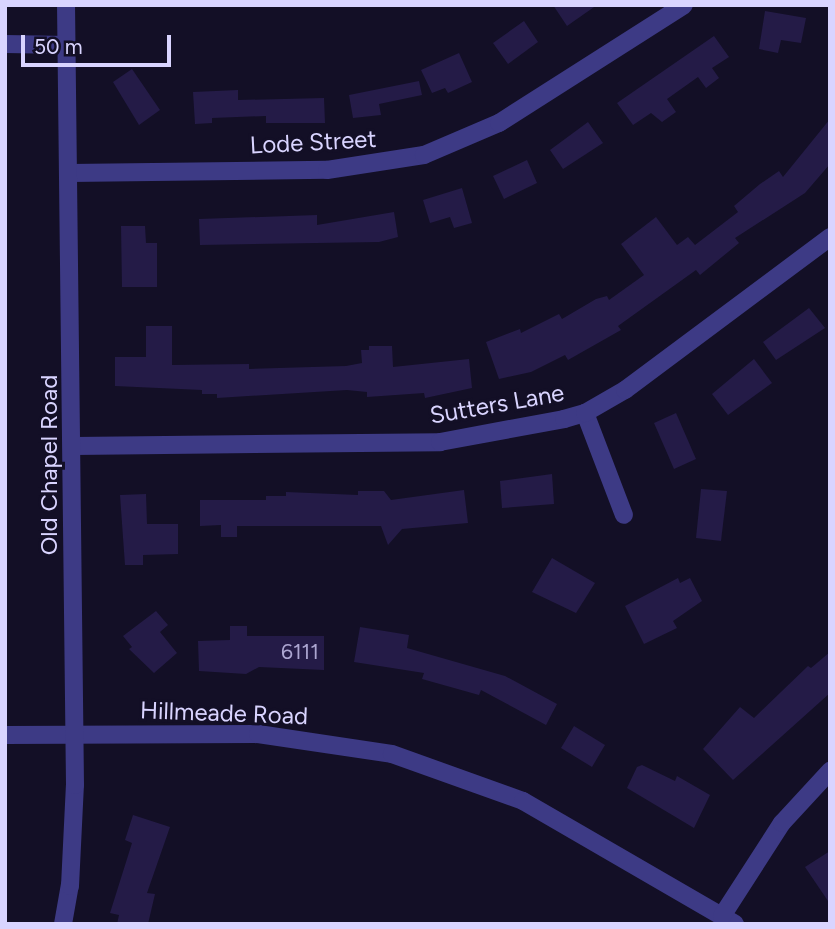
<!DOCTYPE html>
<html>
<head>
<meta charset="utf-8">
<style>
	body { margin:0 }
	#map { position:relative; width:835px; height:929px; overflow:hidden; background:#130f26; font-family:Figtree,sans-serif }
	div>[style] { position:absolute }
	.building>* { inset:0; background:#241b47 }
	.minor>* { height:18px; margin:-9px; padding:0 9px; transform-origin:9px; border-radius:9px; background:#3d3a85 }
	span { translate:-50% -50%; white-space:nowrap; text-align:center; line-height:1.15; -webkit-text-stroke:6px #130f26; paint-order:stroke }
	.number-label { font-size:21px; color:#aca6d1 }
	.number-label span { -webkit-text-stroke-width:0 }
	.street-label { font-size:24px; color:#d9d4ff }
	.frame { position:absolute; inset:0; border:7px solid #d9d4ff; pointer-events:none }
	.scale { position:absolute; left:21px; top:35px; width:150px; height:32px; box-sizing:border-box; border:4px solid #d9d4ff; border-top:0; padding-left:9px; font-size:21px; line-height:24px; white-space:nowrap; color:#d9d4ff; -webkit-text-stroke:5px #130f26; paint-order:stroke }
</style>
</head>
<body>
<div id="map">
	<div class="building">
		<div style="clip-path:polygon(553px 5px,597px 5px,567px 26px)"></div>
		<div style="clip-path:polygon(765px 11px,806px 18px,801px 43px,781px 40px,778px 53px,759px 49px)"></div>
		<div style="clip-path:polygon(524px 21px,538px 42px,508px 64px,493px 43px)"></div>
		<div style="clip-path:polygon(714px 36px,729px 57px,712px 68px,719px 78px,706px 88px,698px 77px,667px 99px,676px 112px,662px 122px,651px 113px,633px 125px,617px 103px)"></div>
		<div style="clip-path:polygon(459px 53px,472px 82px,448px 93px,445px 88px,432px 93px,421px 70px)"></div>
		<div style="clip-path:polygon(132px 69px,160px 110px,139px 125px,113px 82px)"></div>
		<div style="clip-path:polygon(419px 81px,422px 95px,379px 104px,381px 115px,353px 118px,349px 95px)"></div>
		<div style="clip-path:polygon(238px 90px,238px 100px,324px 98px,325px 123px,266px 123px,266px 116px,212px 118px,212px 123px,195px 124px,193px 92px)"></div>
		<div style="clip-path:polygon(830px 119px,830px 164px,805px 193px,735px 238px,739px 243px,700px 275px,696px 270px,618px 326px,621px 330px,568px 360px,565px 355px,531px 372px,499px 379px,486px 342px,520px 329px,521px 333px,559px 314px,562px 319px,596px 299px,607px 296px,609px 300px,644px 275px,621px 244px,656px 217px,677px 245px,688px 237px,695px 245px,738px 212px,734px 206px,760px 184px,779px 171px,783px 177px)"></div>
		<div style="clip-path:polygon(588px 122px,603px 143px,563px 169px,550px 150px)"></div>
		<div style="clip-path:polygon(527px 160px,537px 183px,504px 199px,493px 176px)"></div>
		<div style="clip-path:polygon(462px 188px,472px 223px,454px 228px,450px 217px,430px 223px,423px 200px)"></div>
		<div style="clip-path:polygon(394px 212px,398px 237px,379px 242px,200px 245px,199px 219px,317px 215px,317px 225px)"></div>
		<div style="clip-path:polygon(121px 226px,145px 226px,146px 243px,157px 243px,157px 287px,122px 287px)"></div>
		<div style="clip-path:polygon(809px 308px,825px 328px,776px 360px,763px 342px)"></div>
		<div style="clip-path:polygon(146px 326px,172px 326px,172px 365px,249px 364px,249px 369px,346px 366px,362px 363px,361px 350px,369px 350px,369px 346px,392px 346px,393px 367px,469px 359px,472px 388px,425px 398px,424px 393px,367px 397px,367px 392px,347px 390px,217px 398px,217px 394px,202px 394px,202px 390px,115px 386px,115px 357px,146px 357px)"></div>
		<div style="clip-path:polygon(754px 359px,772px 383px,728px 415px,712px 394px)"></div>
		<div style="clip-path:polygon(676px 413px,696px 459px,674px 469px,654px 423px)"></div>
		<div style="clip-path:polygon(552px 474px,554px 504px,502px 508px,500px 481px)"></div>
		<div style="clip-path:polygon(701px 489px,727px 491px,721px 541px,696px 538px)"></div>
		<div style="clip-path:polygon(464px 490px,468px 523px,402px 529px,388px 545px,381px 526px,237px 526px,237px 537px,221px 537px,221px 525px,200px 526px,200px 500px,266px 500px,266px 496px,286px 496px,286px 492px,358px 495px,358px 491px,384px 491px,391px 500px)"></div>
		<div style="clip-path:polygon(146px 494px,147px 524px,178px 524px,178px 554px,143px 555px,143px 565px,125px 565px,120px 495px)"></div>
		<div style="clip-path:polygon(552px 558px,595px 583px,576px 613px,532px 592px)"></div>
		<div style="clip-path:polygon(678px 578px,680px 583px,690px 578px,702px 601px,673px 621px,677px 628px,644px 644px,625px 606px)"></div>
		<div style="clip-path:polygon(156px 611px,168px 625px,160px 632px,177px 653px,154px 673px,129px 649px,132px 647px,123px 636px)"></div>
		<div style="clip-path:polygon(230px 626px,247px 626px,247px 636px,324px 636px,324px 670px,259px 667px,246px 674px,199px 671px,198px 641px,230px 640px)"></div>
		<div style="clip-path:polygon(360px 627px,409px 635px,407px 648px,505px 676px,557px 704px,546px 725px,481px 690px,479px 695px,422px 679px,424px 673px,354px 662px)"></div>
		<div style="clip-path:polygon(830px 652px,830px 693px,733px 780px,703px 749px,740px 707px,754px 718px,808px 666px,811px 668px)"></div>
		<div style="clip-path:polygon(574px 726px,605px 745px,592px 767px,561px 748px)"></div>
		<div style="clip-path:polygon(642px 765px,675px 781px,677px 776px,710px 795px,694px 828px,627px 788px,637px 767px)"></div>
		<div style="clip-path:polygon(133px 815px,170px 827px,147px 893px,155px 894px,148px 924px,117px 924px,119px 915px,110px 913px,132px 843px,125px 840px)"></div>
		<div style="clip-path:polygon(830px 851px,830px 904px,805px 867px)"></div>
	</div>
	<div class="minor">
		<div style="left:5px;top:44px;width:62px;rotate:0.9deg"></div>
		<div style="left:70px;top:173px;width:257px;rotate:-0.7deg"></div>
		<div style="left:327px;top:170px;width:98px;rotate:-8.8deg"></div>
		<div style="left:424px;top:155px;width:82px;rotate:-23.1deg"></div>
		<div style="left:499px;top:123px;width:219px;rotate:-32.5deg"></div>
		<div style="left:585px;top:413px;width:109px;rotate:69.1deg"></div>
		<div style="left:74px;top:446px;width:366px;rotate:-0.6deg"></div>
		<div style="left:440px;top:442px;width:126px;rotate:-10.5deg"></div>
		<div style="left:564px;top:419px;width:22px;rotate:-16deg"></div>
		<div style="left:585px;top:413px;width:46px;rotate:-29.9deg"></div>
		<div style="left:625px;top:390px;width:256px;rotate:-36.7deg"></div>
		<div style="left:5px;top:735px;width:253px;rotate:-0.2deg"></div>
		<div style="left:258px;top:734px;width:135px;rotate:8.5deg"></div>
		<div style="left:392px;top:754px;width:139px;rotate:19.7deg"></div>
		<div style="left:523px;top:801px;width:245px;rotate:30.1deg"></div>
		<div style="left:722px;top:916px;width:111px;rotate:-57.2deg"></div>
		<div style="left:782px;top:823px;width:71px;rotate:-47.3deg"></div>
		<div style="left:63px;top:924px;width:39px;rotate:-80deg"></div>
		<div style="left:70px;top:886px;width:101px;rotate:-87.2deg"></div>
		<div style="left:75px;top:785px;width:780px;rotate:-90.66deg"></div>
	</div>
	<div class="number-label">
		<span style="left:300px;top:652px">6111</span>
	</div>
	<div class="street-label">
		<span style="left:313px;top:142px;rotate:-3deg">Lode Street</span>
		<span style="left:497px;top:404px;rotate:-10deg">Sutters Lane</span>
		<span style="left:49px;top:465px;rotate:-90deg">Old Chapel Road</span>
		<span style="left:224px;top:713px;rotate:2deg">Hillmeade Road</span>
	</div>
	<div class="frame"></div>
	<div class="scale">50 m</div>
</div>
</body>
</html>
